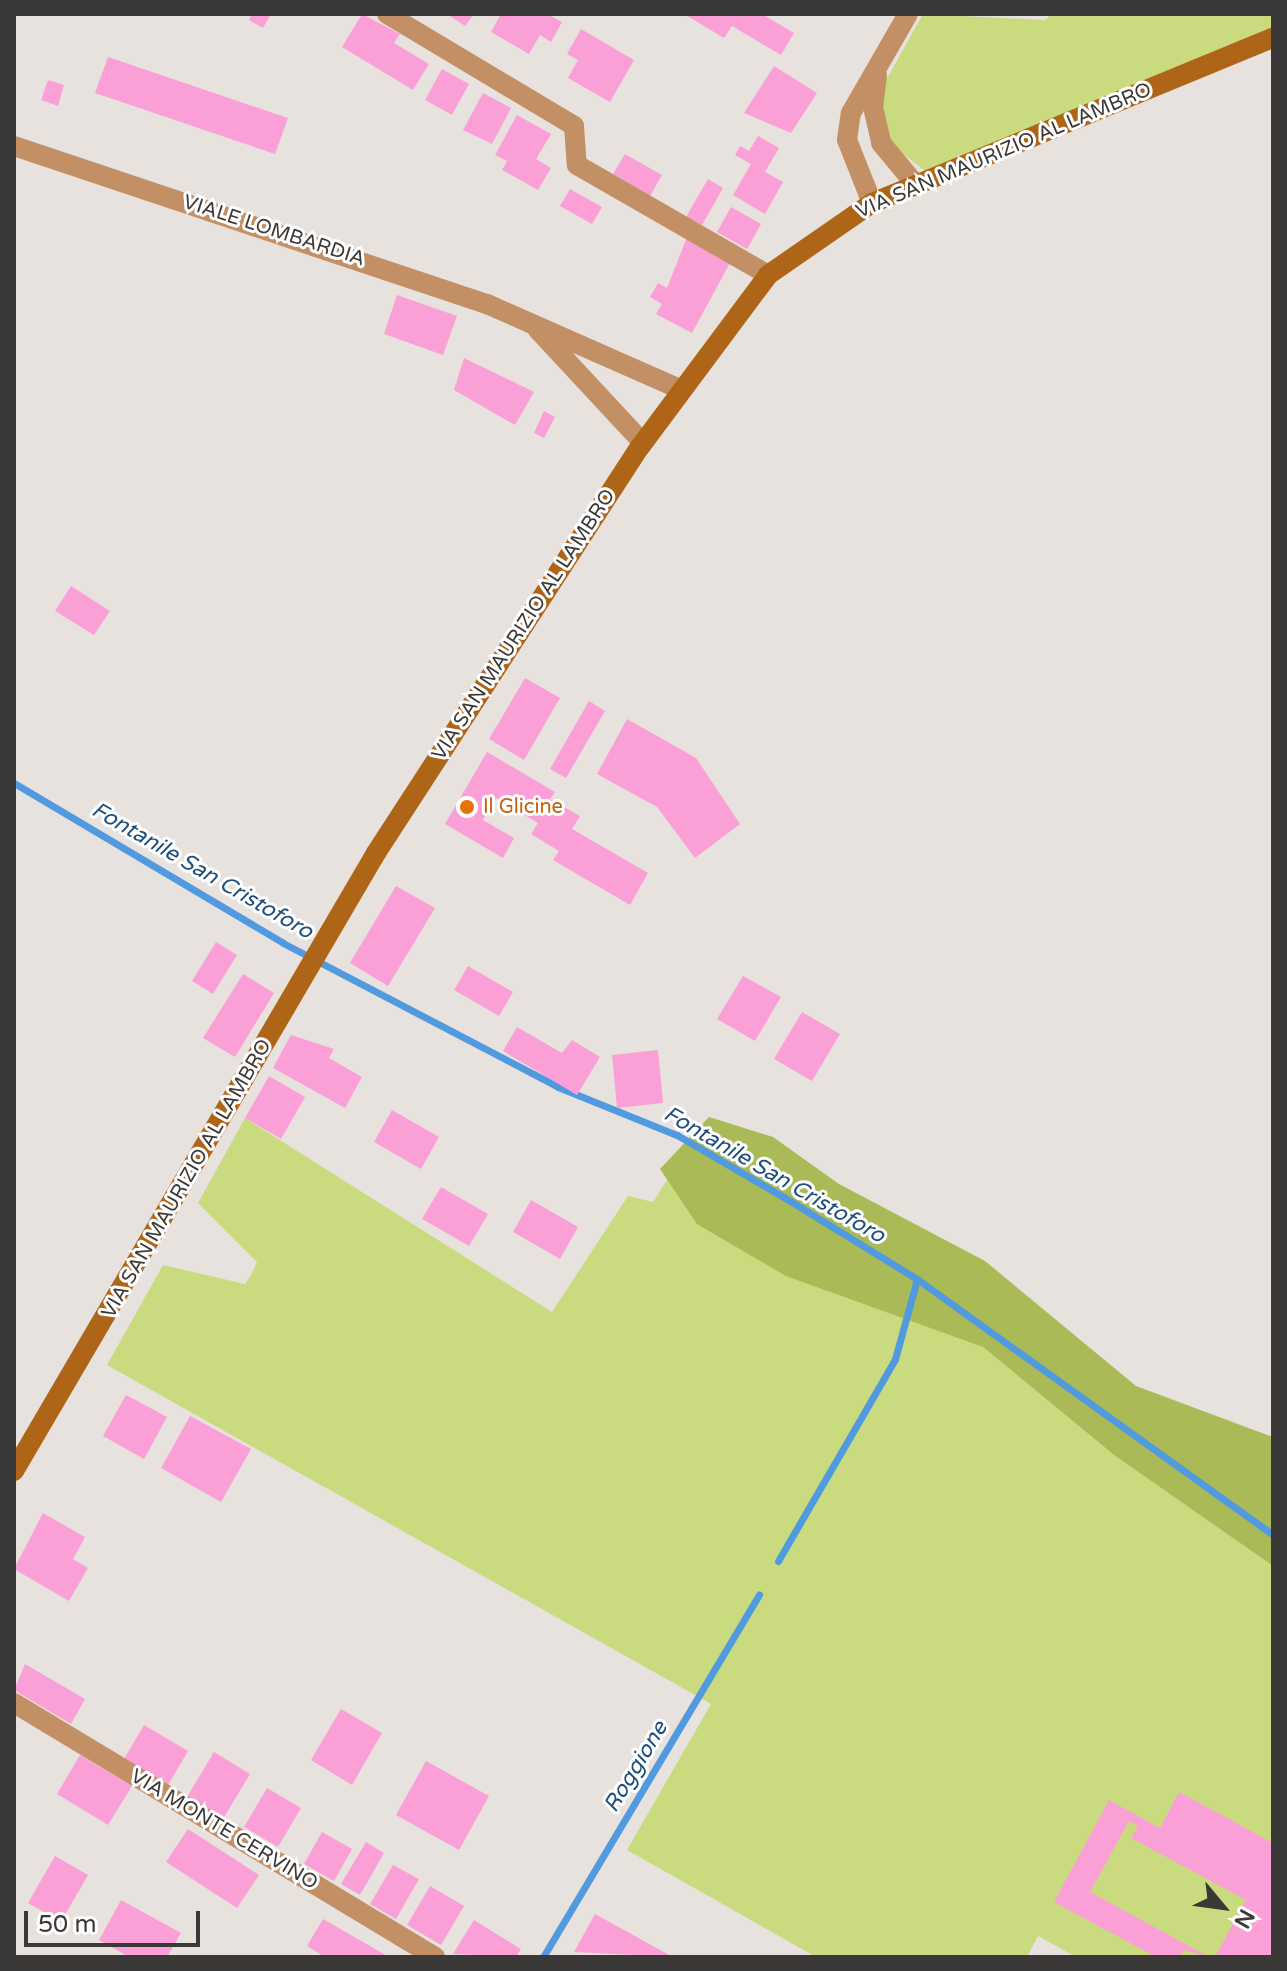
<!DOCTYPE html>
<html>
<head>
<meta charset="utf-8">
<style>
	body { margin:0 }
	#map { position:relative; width:1287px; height:1971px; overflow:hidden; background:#e7e2de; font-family:"Varela Round",sans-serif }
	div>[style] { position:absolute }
	.green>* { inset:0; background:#cadb7f }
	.forest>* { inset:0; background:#a9ba57 }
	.stream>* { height:7px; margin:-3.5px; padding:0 3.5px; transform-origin:3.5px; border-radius:3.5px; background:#519adf }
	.building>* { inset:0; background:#faa0d6 }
	.minor>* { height:20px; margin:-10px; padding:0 10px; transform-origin:10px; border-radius:10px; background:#c39066 }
	.tertiary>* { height:20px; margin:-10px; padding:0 10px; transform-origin:10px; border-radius:10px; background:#c39066 }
	.secondary>* { height:20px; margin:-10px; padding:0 10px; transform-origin:10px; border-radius:10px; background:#af6517 }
	.dots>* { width:22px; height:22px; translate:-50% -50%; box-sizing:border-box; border:4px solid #fff; border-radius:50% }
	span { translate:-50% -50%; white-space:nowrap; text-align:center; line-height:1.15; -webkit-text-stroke:6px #fff; paint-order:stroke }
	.street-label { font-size:20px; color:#3b3937 }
	.food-label { font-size:20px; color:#c56008 }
	.left { translate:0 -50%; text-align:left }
	.water-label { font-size:22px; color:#1c4f7d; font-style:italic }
	.frame { position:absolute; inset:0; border:16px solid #3b3937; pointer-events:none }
	.north { position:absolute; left:1183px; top:1867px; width:80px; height:80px; -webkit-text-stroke:6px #fff; paint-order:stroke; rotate:119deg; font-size:22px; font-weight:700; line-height:32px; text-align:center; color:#3b3937 }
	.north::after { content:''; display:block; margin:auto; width:28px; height:36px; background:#3b3937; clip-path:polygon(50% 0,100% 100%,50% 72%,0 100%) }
	.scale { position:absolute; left:24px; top:1911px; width:176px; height:36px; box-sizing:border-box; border:4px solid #3b3937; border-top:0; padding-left:10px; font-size:24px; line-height:28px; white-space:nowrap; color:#3b3937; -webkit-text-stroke:6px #fff; paint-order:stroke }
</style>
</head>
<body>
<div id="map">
	<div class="green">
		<div style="clip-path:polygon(923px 14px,1046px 20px,1050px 14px,1273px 14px,1273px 30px,928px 173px,887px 142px,881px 89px)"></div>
		<div style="clip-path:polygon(245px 1118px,552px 1312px,628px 1196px,653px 1202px,667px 1180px,983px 1347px,1114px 1455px,1273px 1566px,1273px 1957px,1076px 1957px,1038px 1936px,1027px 1957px,816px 1957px,627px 1850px,711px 1704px,107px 1365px,163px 1265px,245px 1284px,252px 1273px,257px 1262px,198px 1203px)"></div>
	</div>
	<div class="forest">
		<div style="clip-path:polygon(709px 1117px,773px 1137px,839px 1184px,985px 1261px,1136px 1386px,1273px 1437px,1273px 1566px,1114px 1455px,983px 1347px,786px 1276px,697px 1224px,660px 1169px)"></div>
	</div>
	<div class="stream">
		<div style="left:14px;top:783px;width:313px;rotate:30.7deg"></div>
		<div style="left:283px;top:943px;width:310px;rotate:27.6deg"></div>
		<div style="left:558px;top:1087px;width:128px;rotate:22deg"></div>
		<div style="left:677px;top:1135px;width:127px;rotate:30.2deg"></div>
		<div style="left:787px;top:1199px;width:153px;rotate:31.6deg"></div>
		<div style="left:917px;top:1279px;width:438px;rotate:35.7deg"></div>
		<div style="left:778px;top:1561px;width:233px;rotate:-59.9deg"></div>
		<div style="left:895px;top:1359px;width:83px;rotate:-74.6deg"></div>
		<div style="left:543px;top:1957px;width:422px;rotate:-59.2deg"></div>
	</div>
	<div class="building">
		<div style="clip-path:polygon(252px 14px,271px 14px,263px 28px,249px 20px)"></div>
		<div style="clip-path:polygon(362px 14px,400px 34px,394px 43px,429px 64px,413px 90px,342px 47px)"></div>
		<div style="clip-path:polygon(447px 14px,474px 14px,465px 26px)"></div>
		<div style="clip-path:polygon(501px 14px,547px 14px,562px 22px,551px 42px,540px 35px,529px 54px,491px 32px)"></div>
		<div style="clip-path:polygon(684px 14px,762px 14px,794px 33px,781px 55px,732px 26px,724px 38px)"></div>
		<div style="clip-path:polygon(581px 29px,634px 60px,610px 102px,568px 78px,578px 60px,567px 54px)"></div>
		<div style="clip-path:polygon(108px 57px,288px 118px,275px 154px,95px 93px)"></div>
		<div style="clip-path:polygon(774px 66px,817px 93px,791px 133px,744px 113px)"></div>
		<div style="clip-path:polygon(442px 69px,469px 84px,452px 115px,425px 100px)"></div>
		<div style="clip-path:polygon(48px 80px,64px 85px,58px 106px,41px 100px)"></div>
		<div style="clip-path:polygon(483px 93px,511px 108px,492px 144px,463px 130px)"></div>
		<div style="clip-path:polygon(517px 115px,551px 134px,536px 159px,551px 168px,538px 190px,502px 170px,507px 161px,495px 155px)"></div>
		<div style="clip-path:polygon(758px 136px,779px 148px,765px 172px,783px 182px,765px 214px,733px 195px,751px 164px,735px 155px,740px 146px,749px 151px)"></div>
		<div style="clip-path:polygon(625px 154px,662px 175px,650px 196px,613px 174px)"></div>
		<div style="clip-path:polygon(708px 179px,723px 188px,702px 225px,686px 217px)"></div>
		<div style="clip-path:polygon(570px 189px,602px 207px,592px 224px,560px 206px)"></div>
		<div style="clip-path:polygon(731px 207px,761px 224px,747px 249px,717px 232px)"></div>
		<div style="clip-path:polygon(687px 237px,731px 261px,692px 333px,656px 314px,662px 304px,650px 297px,658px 283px,667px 288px)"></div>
		<div style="clip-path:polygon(397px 295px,457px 316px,443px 355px,384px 334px)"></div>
		<div style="clip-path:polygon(464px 358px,534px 392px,515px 425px,454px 390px)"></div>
		<div style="clip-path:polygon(544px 411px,555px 417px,544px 438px,534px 433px)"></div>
		<div style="clip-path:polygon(71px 586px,110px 611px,94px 635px,55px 611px)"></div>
		<div style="clip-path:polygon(525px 678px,560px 698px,524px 760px,489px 739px)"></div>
		<div style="clip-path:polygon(589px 701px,605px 711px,566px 778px,550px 769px)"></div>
		<div style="clip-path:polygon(627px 719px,696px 758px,740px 824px,695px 858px,657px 807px,597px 774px)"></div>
		<div style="clip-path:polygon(487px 752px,555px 792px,550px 799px,580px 816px,572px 829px,648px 873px,630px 905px,553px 860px,559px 851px,531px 834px,538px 823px,496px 798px,483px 820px,514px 838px,503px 858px,445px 824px)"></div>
		<div style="clip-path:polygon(396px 886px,435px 908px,388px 986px,350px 963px)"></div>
		<div style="clip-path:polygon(216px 942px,237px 955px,213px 994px,192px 981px)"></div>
		<div style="clip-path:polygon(468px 966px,513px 992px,499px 1016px,454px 990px)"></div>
		<div style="clip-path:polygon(243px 974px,274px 993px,235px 1057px,203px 1038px)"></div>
		<div style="clip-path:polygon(743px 976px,781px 997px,755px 1041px,717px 1019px)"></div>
		<div style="clip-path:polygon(802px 1012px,840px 1034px,812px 1081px,774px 1059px)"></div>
		<div style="clip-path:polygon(517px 1027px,562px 1053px,572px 1040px,600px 1057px,577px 1095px,503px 1051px)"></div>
		<div style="clip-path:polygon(291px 1035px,334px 1049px,329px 1058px,362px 1077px,345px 1108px,273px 1068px)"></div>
		<div style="clip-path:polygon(658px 1050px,663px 1103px,617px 1108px,612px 1055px)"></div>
		<div style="clip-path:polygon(269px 1076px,305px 1097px,281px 1139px,245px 1118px)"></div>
		<div style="clip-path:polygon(392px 1110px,439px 1137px,421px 1169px,374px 1142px)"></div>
		<div style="clip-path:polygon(441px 1187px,488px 1214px,469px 1246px,422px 1219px)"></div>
		<div style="clip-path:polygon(531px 1200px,578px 1227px,560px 1259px,513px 1232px)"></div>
		<div style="clip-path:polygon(126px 1395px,167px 1417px,144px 1459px,103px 1436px)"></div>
		<div style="clip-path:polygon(190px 1416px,251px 1449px,221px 1502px,161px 1468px)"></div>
		<div style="clip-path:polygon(43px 1513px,85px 1537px,73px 1559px,88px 1568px,69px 1601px,14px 1569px)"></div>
		<div style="clip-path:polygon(25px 1664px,85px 1699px,71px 1724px,14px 1690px)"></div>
		<div style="clip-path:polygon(341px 1709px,382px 1733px,352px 1785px,311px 1760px)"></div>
		<div style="clip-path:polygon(144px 1725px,188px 1751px,168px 1785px,124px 1759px)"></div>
		<div style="clip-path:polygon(214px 1752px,250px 1774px,223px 1819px,187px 1797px)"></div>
		<div style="clip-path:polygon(80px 1755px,132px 1786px,108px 1825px,57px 1794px)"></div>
		<div style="clip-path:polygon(426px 1761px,489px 1796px,459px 1850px,396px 1815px)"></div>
		<div style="clip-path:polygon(267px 1788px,301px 1808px,278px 1847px,244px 1827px)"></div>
		<div style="clip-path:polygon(1179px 1792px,1273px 1843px,1273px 1957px,1215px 1957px,1246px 1900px,1131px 1838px,1138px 1826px,1129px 1821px,1090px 1892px,1209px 1957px,1184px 1950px,1180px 1957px,1156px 1957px,1054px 1902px,1109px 1800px,1160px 1828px)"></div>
		<div style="clip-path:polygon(188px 1829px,259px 1875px,237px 1908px,166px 1862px)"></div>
		<div style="clip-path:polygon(322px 1832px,352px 1849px,334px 1881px,304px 1864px)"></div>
		<div style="clip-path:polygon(366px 1842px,384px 1853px,360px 1895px,341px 1884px)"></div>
		<div style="clip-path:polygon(55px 1856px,88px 1875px,61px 1922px,28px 1903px)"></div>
		<div style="clip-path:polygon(393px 1865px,419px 1879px,396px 1919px,370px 1904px)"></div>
		<div style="clip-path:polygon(430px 1886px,464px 1906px,441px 1945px,407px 1925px)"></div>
		<div style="clip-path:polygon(121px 1900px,181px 1933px,167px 1957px,129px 1957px,99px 1940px)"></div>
		<div style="clip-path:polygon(595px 1914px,673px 1957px,574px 1952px)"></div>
		<div style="clip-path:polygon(323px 1919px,389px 1957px,325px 1957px,307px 1946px)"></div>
		<div style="clip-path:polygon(474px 1920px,521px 1949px,516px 1957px,453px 1954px)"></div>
	</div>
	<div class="minor">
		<div style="left:387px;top:14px;width:218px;rotate:30.9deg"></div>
		<div style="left:574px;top:126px;width:39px;rotate:86deg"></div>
		<div style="left:577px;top:165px;width:220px;rotate:29.9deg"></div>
		<div style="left:877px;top:75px;width:32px;rotate:97deg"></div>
		<div style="left:873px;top:107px;width:37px;rotate:77deg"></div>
		<div style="left:881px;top:143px;width:55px;rotate:50.2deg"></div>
		<div style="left:872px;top:203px;width:68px;rotate:-111.6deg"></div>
		<div style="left:847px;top:140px;width:27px;rotate:-82deg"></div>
		<div style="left:851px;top:113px;width:114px;rotate:-60.1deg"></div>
		<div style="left:14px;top:1703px;width:492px;rotate:31.1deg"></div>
	</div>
	<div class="tertiary">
		<div style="left:14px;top:146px;width:499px;rotate:18.5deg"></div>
		<div style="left:487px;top:304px;width:211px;rotate:23.8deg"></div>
		<div style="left:538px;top:330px;width:154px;rotate:47.1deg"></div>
	</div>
	<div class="secondary">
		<div style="left:14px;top:1471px;width:716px;rotate:-59.64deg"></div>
		<div style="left:376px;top:853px;width:484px;rotate:-57deg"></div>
		<div style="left:640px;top:447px;width:214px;rotate:-53.3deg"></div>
		<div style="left:768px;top:275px;width:126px;rotate:-34.7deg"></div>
		<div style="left:872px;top:203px;width:434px;rotate:-22.4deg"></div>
	</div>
	<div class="dots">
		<div style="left:467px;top:807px;background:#e8710a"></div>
	</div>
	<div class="street-label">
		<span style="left:1004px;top:151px;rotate:-23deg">VIA SAN MAURIZIO AL LAMBRO</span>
		<span style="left:274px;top:231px;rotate:18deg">VIALE LOMBARDIA</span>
		<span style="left:524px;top:625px;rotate:-57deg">VIA SAN MAURIZIO AL LAMBRO</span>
		<span style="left:187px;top:1179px;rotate:-60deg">VIA SAN MAURIZIO AL LAMBRO</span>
		<span style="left:224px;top:1830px;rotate:31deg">VIA MONTE CERVINO</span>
	</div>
	<div class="food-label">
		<span class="left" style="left:483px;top:807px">Il Glicine</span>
	</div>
	<div class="water-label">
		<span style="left:202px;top:871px;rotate:30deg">Fontanile San Cristoforo</span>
		<span style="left:774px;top:1175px;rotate:30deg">Fontanile San Cristoforo</span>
		<span style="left:636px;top:1767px;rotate:-59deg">Roggione</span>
	</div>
	<div class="frame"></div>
	<div class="north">N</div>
	<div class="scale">50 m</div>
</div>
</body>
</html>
